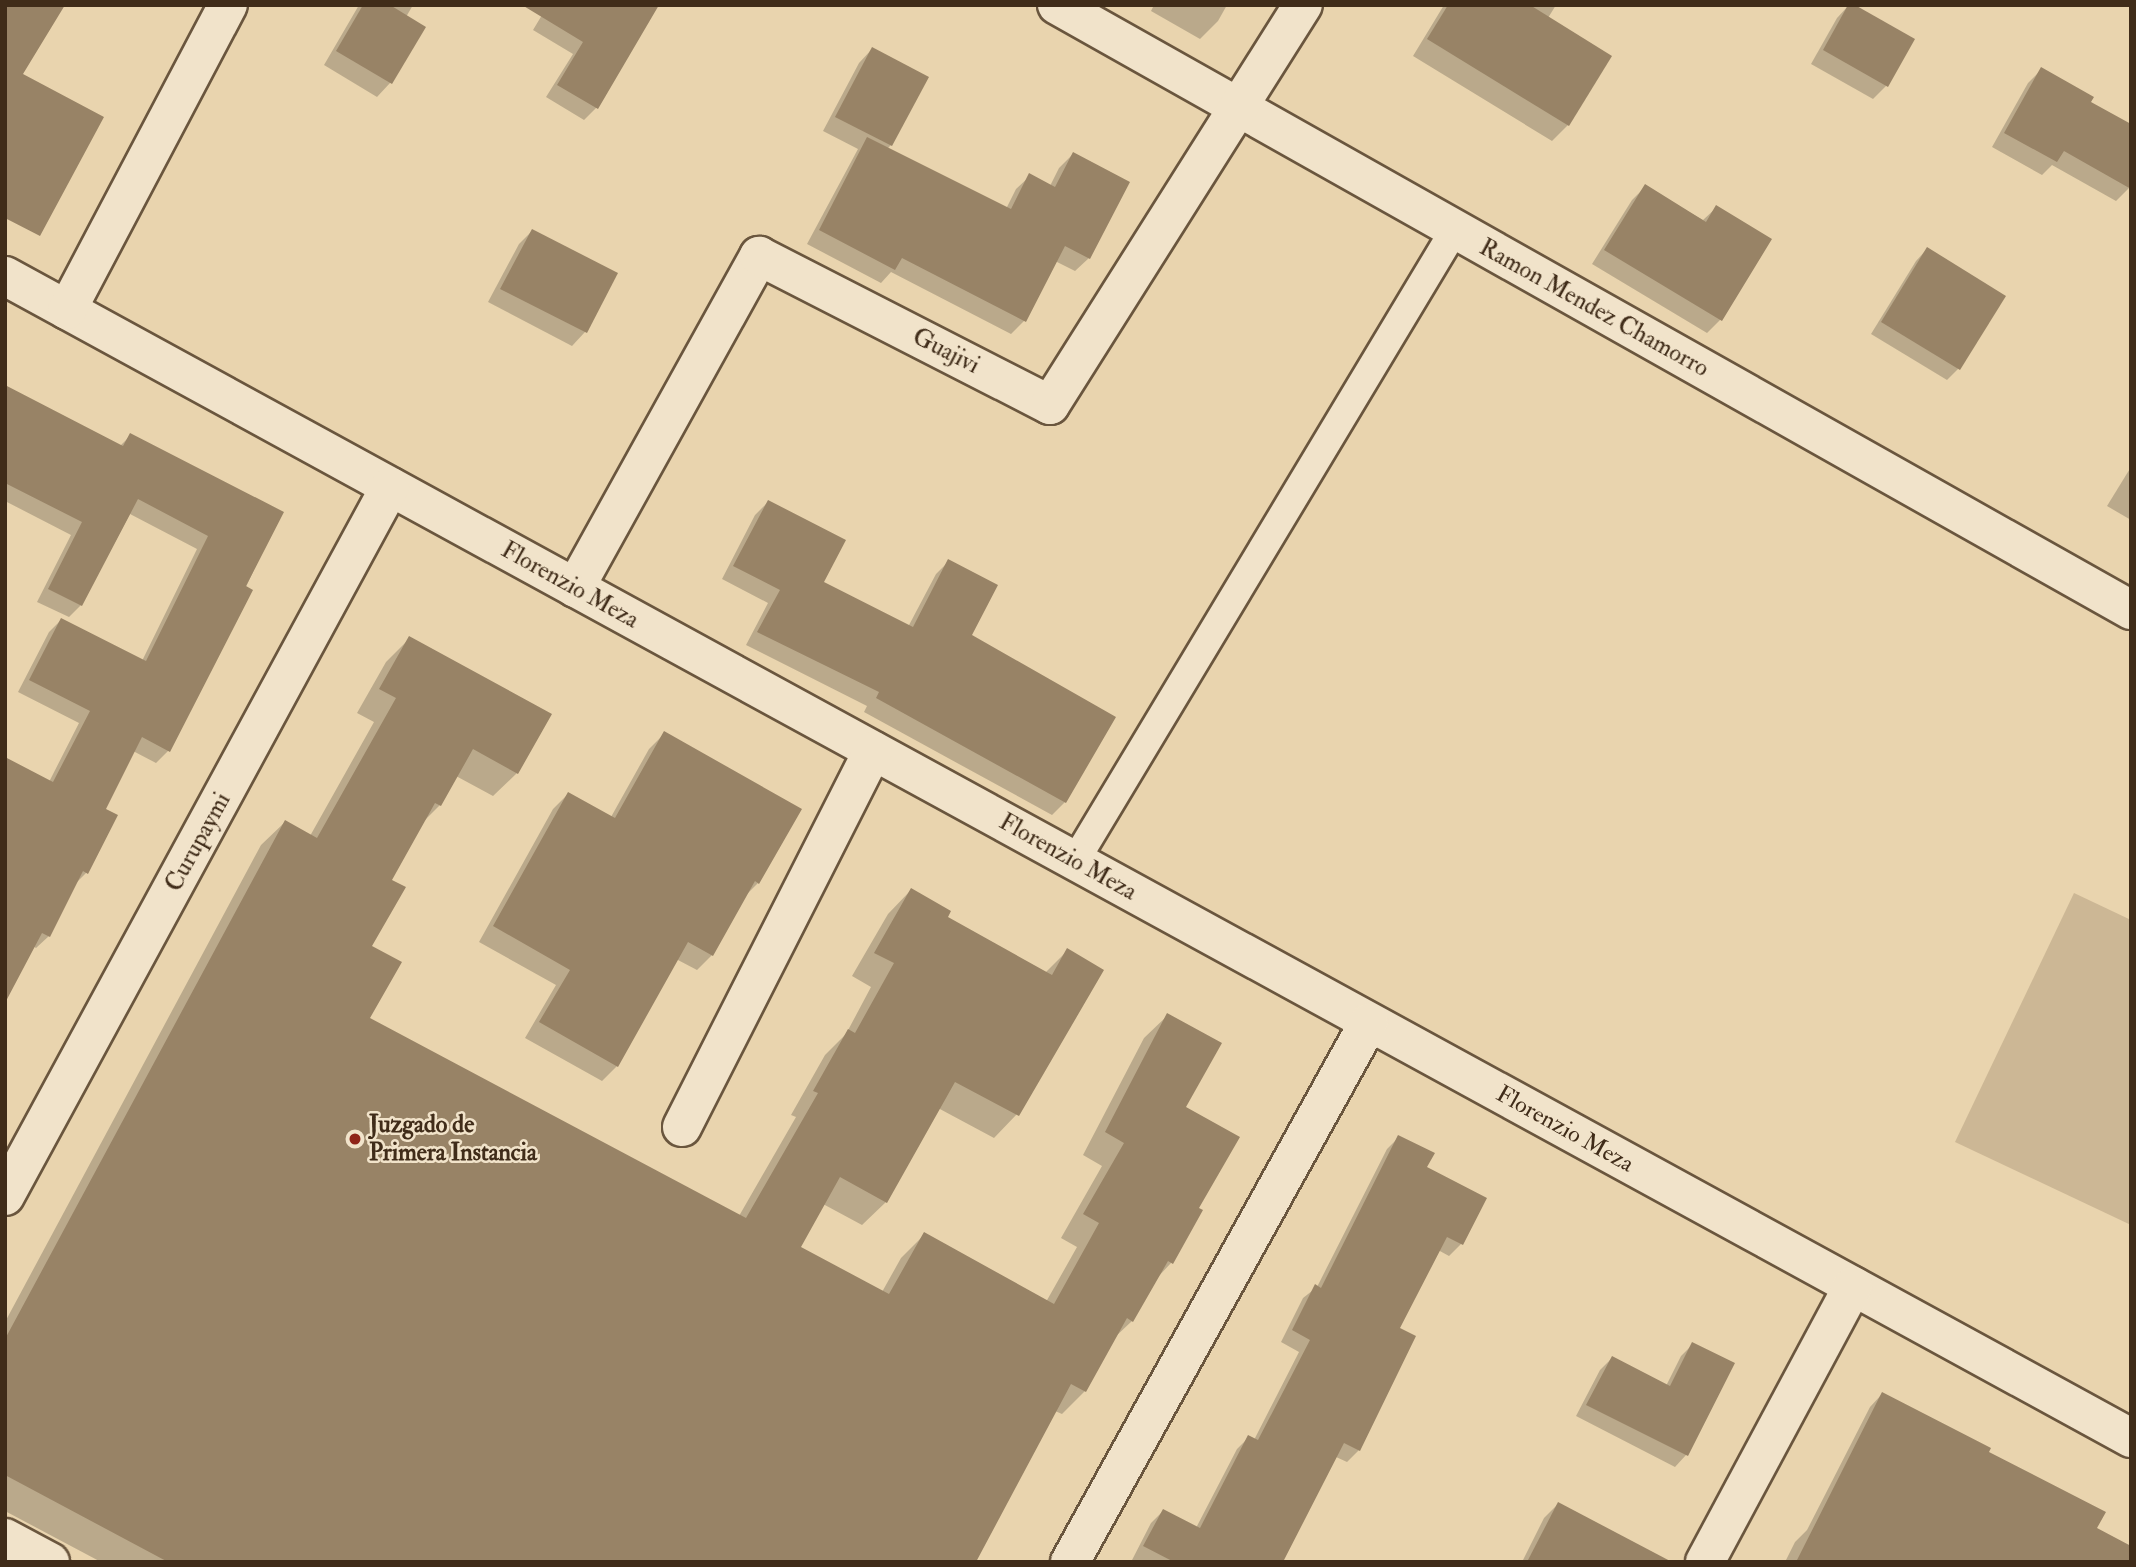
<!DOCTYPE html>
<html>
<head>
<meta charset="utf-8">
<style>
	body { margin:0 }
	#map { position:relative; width:2136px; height:1567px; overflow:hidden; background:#e9d4ae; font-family:"IM FELL Double Pica",serif }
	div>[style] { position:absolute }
	.green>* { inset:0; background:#ccb795 }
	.shadow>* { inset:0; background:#0003 }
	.building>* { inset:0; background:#988366 }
	.roads { filter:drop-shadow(2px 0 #6a563e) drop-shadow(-2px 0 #6a563e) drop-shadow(0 2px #6a563e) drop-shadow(0 -2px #6a563e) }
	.service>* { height:28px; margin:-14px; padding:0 14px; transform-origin:14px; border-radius:14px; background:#f1e3ca }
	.minor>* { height:38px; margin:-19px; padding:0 19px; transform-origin:19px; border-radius:19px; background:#f1e3ca }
	.dots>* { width:19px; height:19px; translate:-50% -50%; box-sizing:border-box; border:4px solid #f1e3ca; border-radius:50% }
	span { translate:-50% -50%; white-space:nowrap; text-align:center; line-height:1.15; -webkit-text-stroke:5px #f1e3ca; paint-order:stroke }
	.street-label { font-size:24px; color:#402c19 }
	.poi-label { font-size:24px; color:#402c19; font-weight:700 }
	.left { translate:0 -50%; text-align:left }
	.frame { position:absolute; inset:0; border:7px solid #402c19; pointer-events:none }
</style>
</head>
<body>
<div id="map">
	<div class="green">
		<div style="clip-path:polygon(2074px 893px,2131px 920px,2131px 1225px,1955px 1142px)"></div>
	</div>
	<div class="shadow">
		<div style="clip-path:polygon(359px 5px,413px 5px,406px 17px,424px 27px,390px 83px,377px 97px,324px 65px)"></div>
		<div style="clip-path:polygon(548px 5px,657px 5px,596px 108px,584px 120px,546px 97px,573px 54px,533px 30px)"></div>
		<div style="clip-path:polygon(1154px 5px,1227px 5px,1218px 21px,1200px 39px,1151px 11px)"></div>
		<div style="clip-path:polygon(1444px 5px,1556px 5px,1548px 18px,1568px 125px,1552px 141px,1413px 56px)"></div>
		<div style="clip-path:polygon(1849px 5px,1886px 86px,1873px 99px,1811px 64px,1837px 18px)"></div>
		<div style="clip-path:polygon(872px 49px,891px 145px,887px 149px,1006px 209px,1016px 189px,1030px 176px,1050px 186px,1059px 168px,1073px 154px,1089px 258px,1075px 271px,1055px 261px,1024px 321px,1011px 334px,891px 272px,881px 283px,807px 244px,858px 149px,823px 131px,859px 63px)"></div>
		<div style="clip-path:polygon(2041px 70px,2129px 188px,2116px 201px,2052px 165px,2042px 175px,1992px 147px,2028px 83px)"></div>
		<div style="clip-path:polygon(1645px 187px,1703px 220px,1717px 207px,1720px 320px,1707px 333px,1592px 264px,1632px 200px)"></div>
		<div style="clip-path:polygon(532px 231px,615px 273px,585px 332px,572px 346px,488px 302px,519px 244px)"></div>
		<div style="clip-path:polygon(1927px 249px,1958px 369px,1947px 380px,1871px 334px,1916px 261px)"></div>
		<div style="clip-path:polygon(5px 386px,120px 446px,131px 435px,281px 513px,168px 751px,156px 763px,133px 751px,103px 810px,86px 873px,74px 885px,49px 936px,36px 948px,33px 946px,49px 782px,79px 723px,18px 692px,49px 632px,61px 620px,142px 661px,197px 549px,130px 514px,81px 605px,69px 617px,37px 602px,71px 535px,5px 501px)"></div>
		<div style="clip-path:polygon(2131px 467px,2131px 520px,2107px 506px)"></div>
		<div style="clip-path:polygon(768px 502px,821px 583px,908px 627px,936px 574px,949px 561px,970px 636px,1065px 802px,1052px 815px,864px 712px,867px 706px,746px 645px,768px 603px,722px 579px,755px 515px)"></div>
		<div style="clip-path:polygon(409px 639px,517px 773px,493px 796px,456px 776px,440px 805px,423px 822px,390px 881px,370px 946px,367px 1019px,739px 1216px,796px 1117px,791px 1115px,825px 1055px,846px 1034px,871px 987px,852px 976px,888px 914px,911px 890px,945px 918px,1045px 973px,1067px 951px,1017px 1114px,994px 1138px,938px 1108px,886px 1202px,862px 1225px,823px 1204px,798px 1247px,882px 1292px,901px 1258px,924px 1235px,1046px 1302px,1077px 1247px,1061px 1238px,1102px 1166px,1083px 1155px,1144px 1038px,1168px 1015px,1197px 1208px,1171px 1263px,1157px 1278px,1132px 1321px,1114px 1338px,1085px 1391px,1062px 1414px,1055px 1411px,974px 1562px,101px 1562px,5px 1511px,5px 1322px,261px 845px,285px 822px,310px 836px,374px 722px,357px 713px,386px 662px)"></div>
		<div style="clip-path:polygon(664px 734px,758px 883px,744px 897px,712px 955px,697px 970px,676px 959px,617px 1066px,602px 1081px,525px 1038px,556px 985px,479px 942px,553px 809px,568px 794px,611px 817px,649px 749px)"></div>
		<div style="clip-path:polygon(1399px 1137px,1425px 1168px,1485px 1199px,1461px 1244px,1449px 1256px,1438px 1250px,1397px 1329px,1359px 1450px,1347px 1462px,1336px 1457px,1281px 1562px,1131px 1562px,1151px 1523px,1163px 1511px,1196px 1528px,1237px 1449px,1249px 1437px,1254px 1440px,1299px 1352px,1281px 1342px,1303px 1298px,1317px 1287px,1387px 1149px)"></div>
		<div style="clip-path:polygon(1693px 1344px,1733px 1364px,1686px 1455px,1675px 1467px,1576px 1416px,1600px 1370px,1612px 1358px,1666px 1386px,1681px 1356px)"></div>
		<div style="clip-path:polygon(1882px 1394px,1986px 1453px,2095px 1529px,2131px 1562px,1785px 1562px,1795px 1542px,1807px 1530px,1870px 1407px)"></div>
		<div style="clip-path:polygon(1558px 1504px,1647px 1562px,1522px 1562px,1544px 1518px)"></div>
	</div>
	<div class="building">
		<div style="clip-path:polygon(5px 5px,65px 5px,23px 74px,104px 117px,40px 236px,5px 218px)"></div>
		<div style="clip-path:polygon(363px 5px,390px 5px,426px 27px,392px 84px,336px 51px)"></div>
		<div style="clip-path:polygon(522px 5px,659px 5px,598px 109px,557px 85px,583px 42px)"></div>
		<div style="clip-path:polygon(1448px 5px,1530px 5px,1612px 56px,1569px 126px,1427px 39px)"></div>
		<div style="clip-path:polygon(1848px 5px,1855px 5px,1915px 39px,1888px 87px,1823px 50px)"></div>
		<div style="clip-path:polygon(872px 47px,929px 77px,892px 146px,835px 117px)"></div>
		<div style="clip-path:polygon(2041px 67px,2094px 97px,2091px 102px,2131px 124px,2131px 189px,2064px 151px,2057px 162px,2004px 133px)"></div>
		<div style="clip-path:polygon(867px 137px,1011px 209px,1029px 173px,1055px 187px,1073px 152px,1130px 182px,1090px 259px,1065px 246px,1026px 322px,902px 258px,895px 270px,819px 230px)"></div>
		<div style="clip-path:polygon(1645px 184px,1706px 222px,1716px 205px,1772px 239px,1722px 321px,1604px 250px)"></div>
		<div style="clip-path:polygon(532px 229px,618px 273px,587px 333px,500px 289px)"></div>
		<div style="clip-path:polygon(1927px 247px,2006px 296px,1960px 370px,1881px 322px)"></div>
		<div style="clip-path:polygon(5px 385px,123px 446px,130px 433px,284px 512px,246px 586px,253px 590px,170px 752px,142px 737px,106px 809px,118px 815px,88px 874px,83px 871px,50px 937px,42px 933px,5px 1003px,5px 757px,53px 782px,90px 711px,29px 680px,61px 618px,146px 661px,208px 536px,138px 499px,82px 606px,48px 589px,82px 522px,5px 483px)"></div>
		<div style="clip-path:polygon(768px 500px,846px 540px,824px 582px,913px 627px,948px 559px,998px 585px,972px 635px,1116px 717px,1066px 803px,876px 698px,879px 692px,757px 632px,780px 590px,733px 566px)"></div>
		<div style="clip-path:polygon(409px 636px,552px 714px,518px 774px,473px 749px,441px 806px,435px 803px,392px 880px,406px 887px,372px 946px,402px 962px,370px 1018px,746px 1218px,818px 1093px,813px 1091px,848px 1029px,855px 1033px,894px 963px,874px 953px,911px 888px,951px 911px,948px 917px,1052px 975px,1067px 948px,1104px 970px,1019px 1116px,955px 1082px,887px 1203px,840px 1177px,801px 1247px,889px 1294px,924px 1232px,1054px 1304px,1099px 1223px,1083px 1214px,1124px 1143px,1105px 1132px,1167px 1013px,1222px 1043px,1186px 1107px,1240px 1137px,1199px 1208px,1203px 1210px,1173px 1264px,1168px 1261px,1133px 1322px,1127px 1318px,1086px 1392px,1071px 1384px,976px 1562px,168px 1562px,5px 1475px,5px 1339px,285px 820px,317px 838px,396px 698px,379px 689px)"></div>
		<div style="clip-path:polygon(664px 731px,802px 809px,759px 884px,755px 881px,713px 956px,688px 942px,618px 1067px,539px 1022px,570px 970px,493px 926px,568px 792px,615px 818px)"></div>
		<div style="clip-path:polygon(1398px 1135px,1435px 1153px,1427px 1167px,1487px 1198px,1463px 1245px,1447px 1237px,1400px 1328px,1416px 1336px,1360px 1451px,1344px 1443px,1283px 1562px,1174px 1562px,1143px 1546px,1163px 1509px,1200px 1528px,1248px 1435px,1258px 1440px,1310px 1340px,1292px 1330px,1315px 1284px,1321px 1288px)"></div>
		<div style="clip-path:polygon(1692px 1342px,1735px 1363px,1688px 1456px,1586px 1405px,1612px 1356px,1670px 1386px)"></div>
		<div style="clip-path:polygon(1882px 1392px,1991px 1448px,1989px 1452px,2106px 1512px,2097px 1528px,2131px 1546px,2131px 1562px,1796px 1562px)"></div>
		<div style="clip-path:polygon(1558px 1502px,1672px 1562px,1527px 1562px)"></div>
	</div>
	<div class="roads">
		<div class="service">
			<div style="left:1075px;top:861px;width:737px;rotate:-58.98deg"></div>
		</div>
		<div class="minor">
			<div style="left:1057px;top:5px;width:1233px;rotate:29.39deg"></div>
			<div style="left:5px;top:276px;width:2423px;rotate:28.66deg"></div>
			<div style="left:67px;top:310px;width:345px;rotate:-62.2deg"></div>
			<div style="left:575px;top:588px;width:380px;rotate:-61deg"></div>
			<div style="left:759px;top:256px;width:327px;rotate:27.1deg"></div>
			<div style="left:1050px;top:405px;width:473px;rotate:-57.7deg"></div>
			<div style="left:682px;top:1127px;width:422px;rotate:-63.1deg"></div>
			<div style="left:5px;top:1196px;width:807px;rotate:-61.5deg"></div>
			<div style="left:5px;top:1538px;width:51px;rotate:28.1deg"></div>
			<div style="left:1070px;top:1562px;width:617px;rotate:-61.03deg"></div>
			<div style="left:1705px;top:1562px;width:313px;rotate:-61.8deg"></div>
		</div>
	</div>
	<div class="dots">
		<div style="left:355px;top:1139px;background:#8f2418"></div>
	</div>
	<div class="street-label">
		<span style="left:1594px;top:308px;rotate:29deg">Ramon Mendez Chamorro</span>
		<span style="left:946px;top:351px;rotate:27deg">Guajivi</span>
		<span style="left:570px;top:585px;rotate:29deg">Florenzio Meza</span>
		<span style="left:198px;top:842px;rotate:-61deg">Curupaymi</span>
		<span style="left:1068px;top:857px;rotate:29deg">Florenzio Meza</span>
		<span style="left:1565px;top:1129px;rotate:29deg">Florenzio Meza</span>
	</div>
	<div class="poi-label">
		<span class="left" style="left:369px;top:1139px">Juzgado de<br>Primera Instancia</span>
	</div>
	<div class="frame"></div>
</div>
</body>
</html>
